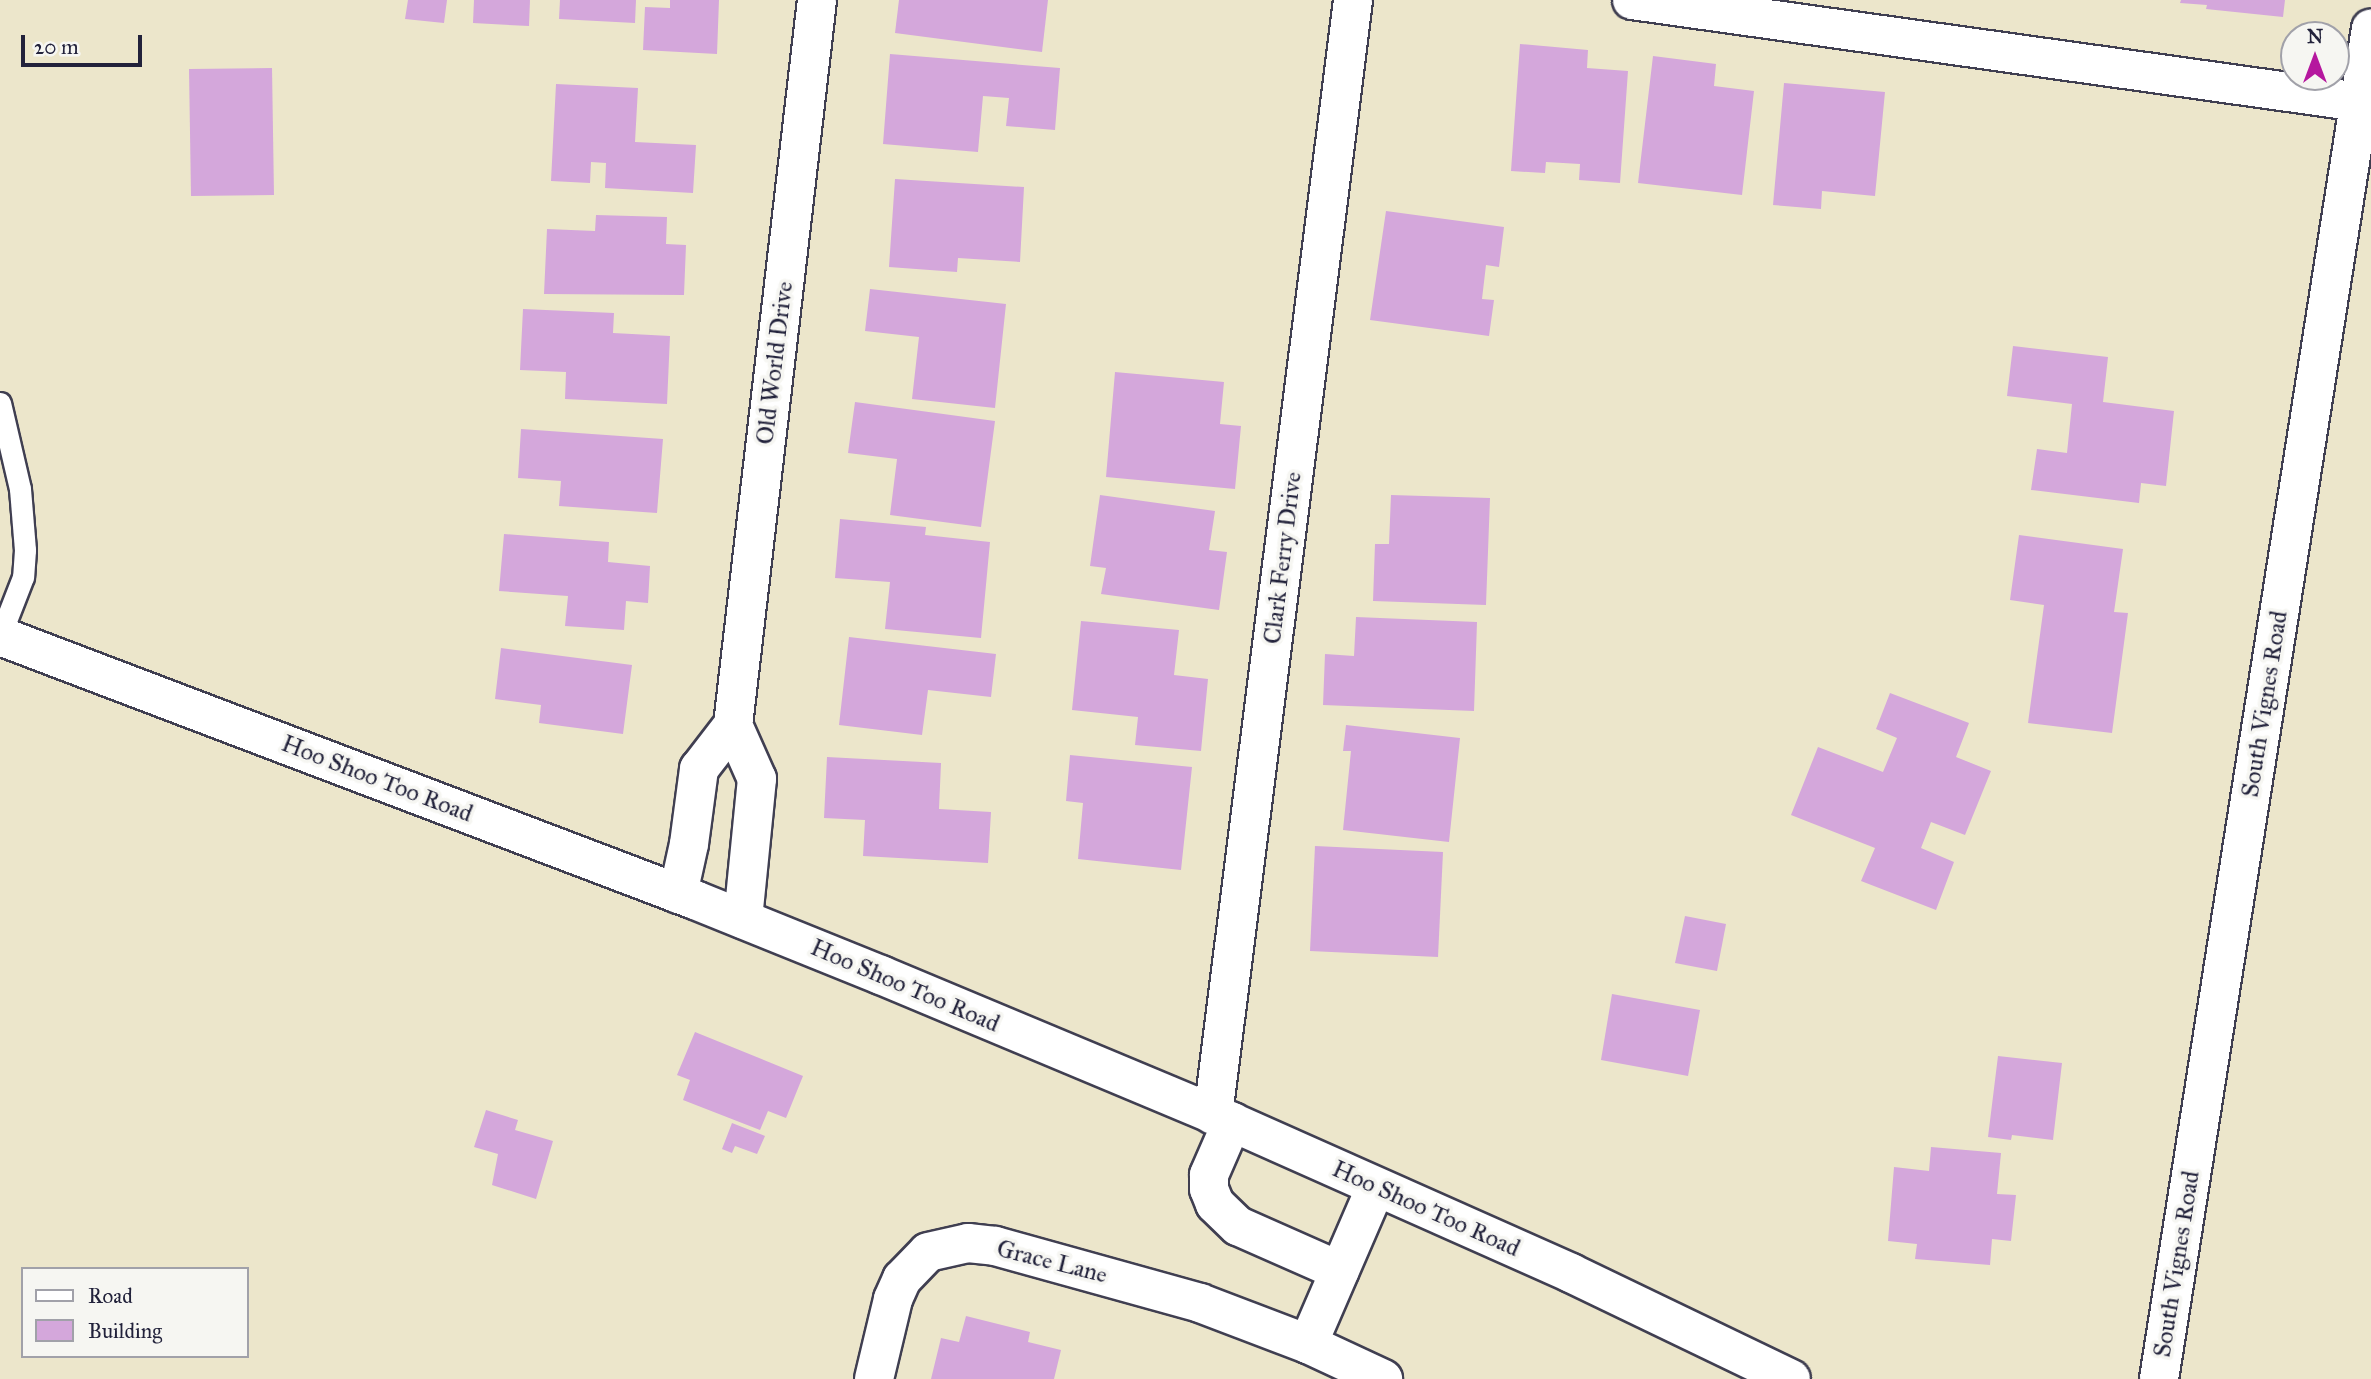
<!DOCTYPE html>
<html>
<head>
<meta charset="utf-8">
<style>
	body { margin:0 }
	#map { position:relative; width:2371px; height:1379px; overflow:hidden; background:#ece6cb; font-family:"IM FELL Great Primer",serif }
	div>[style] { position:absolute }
	.building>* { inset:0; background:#d4a7db }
	.roads { filter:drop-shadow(2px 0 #403f51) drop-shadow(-2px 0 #403f51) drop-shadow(0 2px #403f51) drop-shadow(0 -2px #403f51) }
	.service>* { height:21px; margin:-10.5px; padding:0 10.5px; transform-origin:10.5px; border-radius:10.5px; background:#fff }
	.minor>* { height:38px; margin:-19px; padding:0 19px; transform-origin:19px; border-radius:19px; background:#fff }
	.tertiary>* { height:38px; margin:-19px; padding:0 19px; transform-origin:19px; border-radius:19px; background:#fff }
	span { translate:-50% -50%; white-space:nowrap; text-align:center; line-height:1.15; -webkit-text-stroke:7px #f6f6f2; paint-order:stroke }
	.street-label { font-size:24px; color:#22223b }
	.legend { position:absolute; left:21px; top:1267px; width:228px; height:91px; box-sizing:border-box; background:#f6f6f2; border:2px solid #a1a1a9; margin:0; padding:9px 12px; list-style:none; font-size:21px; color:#22223b }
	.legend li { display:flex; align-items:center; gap:14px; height:35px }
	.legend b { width:35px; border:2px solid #a1a1a9 }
	.north { position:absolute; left:2280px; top:21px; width:70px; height:70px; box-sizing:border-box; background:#f6f6f2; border:2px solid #a1a1a9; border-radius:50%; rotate:0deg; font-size:19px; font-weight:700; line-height:28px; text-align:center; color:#22223b }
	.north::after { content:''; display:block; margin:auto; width:24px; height:32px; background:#b5179e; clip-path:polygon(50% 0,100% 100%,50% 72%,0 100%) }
	.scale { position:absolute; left:21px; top:35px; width:121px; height:32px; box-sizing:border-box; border:4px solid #22223b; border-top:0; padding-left:9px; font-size:21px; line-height:24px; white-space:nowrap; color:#22223b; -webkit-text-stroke:5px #f6f6f2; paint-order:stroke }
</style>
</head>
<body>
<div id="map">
	<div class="building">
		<div style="clip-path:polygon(408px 0,447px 0,444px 23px,405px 19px)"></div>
		<div style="clip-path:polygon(474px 0,530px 0,529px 26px,473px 23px)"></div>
		<div style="clip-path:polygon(560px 0,636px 0,635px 23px,559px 19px)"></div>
		<div style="clip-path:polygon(670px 0,719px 0,717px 54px,643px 50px,645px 7px,670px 8px)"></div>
		<div style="clip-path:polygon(899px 0,1048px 0,1042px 52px,895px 33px)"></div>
		<div style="clip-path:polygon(2181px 0,2285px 0,2283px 17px,2206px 9px,2207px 5px,2180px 3px)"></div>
		<div style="clip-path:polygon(1520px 44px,1588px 50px,1587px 68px,1628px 71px,1620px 183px,1579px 180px,1580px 164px,1546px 162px,1545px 173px,1511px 171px)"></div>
		<div style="clip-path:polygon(890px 54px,1060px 68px,1055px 130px,1006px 126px,1009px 98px,983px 96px,978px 152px,883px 144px)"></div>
		<div style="clip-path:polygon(1653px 56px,1716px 64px,1714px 86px,1754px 91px,1742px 195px,1638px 183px)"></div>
		<div style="clip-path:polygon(272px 68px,274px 195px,191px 196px,189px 69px)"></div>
		<div style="clip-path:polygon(1784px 83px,1885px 92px,1875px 196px,1822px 191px,1821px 209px,1773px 205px)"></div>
		<div style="clip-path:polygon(556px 84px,638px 88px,635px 142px,696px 145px,693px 193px,605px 188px,606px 163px,591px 162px,590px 183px,551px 181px)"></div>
		<div style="clip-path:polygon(895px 179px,1024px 187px,1020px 262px,958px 258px,957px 272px,889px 267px)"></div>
		<div style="clip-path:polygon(1386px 211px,1504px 227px,1499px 267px,1486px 265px,1482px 299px,1494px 300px,1489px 336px,1370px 320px)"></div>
		<div style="clip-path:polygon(596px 215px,667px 217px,666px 244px,686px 245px,684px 295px,544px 294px,547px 229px,595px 231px)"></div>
		<div style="clip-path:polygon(870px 289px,1006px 304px,995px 408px,912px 399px,919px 337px,865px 331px)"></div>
		<div style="clip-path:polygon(523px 309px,614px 313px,613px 333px,670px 336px,667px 404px,565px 399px,566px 372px,520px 370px)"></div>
		<div style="clip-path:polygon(2013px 346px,2108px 357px,2103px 402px,2174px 411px,2166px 486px,2141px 483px,2139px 503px,2031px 490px,2037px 449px,2067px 453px,2072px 404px,2007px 396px)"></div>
		<div style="clip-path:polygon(1115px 372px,1224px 382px,1220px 424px,1241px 426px,1235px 489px,1106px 477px)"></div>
		<div style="clip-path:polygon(855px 402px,995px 421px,981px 527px,890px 515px,897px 459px,848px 453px)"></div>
		<div style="clip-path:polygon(521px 429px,663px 439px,657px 513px,559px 506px,561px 481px,518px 478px)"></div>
		<div style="clip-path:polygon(1100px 495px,1215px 511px,1209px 550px,1227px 552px,1219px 610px,1101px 594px,1106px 568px,1090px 566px)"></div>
		<div style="clip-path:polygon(1391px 495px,1490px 498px,1486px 605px,1373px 601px,1375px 544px,1389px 544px)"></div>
		<div style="clip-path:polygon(840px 519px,926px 527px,925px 535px,990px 542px,981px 638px,885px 629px,890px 582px,835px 578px)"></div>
		<div style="clip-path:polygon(504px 534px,609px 542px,608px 562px,650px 566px,648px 603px,626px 601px,624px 630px,565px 626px,568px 596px,499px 591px)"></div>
		<div style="clip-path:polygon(2019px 535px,2123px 549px,2114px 612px,2128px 613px,2112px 733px,2028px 723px,2044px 605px,2010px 600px)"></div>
		<div style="clip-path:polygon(1356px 617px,1477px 622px,1474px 711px,1323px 705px,1325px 654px,1354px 656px)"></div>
		<div style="clip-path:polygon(1081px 621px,1179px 630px,1174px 675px,1208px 679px,1201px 751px,1135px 745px,1138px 717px,1072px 710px)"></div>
		<div style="clip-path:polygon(849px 637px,996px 654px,991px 697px,928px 690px,922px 735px,839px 725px)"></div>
		<div style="clip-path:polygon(501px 648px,632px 665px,623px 734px,539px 723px,541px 705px,495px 699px)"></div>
		<div style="clip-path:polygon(1890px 693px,1969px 723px,1956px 757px,1991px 771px,1965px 835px,1931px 822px,1921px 848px,1954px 862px,1936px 910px,1861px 881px,1875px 848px,1791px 815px,1818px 747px,1883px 772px,1897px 738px,1876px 729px)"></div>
		<div style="clip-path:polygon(1346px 725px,1460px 738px,1449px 842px,1343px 830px,1351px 751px,1343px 751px)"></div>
		<div style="clip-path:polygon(1070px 755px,1192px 767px,1181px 870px,1078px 859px,1083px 803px,1066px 801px)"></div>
		<div style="clip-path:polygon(827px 757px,941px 763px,939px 809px,991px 812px,988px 863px,863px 856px,865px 820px,824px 818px)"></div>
		<div style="clip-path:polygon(1315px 846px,1443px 852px,1438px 957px,1310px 951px)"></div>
		<div style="clip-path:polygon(1685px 916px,1726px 924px,1717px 971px,1675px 963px)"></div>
		<div style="clip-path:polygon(1612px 994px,1700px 1010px,1688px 1076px,1601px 1060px)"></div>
		<div style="clip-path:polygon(695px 1032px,803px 1076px,786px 1118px,768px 1111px,760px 1130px,683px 1100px,690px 1080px,677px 1075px)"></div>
		<div style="clip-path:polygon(1998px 1056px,2062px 1063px,2053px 1140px,2012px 1135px,2011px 1140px,1988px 1137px)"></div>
		<div style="clip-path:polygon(486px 1110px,518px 1120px,515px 1130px,553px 1141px,536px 1199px,492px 1185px,498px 1154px,474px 1147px)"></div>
		<div style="clip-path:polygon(732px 1123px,765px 1136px,757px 1154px,735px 1146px,732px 1153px,722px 1149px)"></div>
		<div style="clip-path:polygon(1931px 1147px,2001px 1153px,1997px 1194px,2016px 1195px,2011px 1241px,1992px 1239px,1990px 1265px,1915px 1259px,1917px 1244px,1888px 1241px,1894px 1167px,1929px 1171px)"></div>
		<div style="clip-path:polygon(966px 1316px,1030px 1332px,1028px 1342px,1061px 1350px,1054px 1379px,931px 1379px,941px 1338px,959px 1342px)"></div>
	</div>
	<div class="roads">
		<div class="service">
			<div style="left:0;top:403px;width:88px;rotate:76.9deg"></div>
			<div style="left:20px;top:489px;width:61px;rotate:85.3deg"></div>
			<div style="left:25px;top:550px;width:27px;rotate:94deg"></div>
			<div style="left:23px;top:577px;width:63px;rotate:111.3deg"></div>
		</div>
		<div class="minor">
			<div style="left:1632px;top:0;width:735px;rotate:7.98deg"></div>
			<div style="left:678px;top:894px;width:51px;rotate:-77.6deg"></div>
			<div style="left:689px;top:844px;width:76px;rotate:-82.4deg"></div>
			<div style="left:699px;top:769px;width:56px;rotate:-52.3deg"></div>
			<div style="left:743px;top:919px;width:141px;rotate:-84.3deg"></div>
			<div style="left:757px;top:779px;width:59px;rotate:-114deg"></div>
			<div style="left:733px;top:725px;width:730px;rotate:-83.39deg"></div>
			<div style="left:1213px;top:1115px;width:1124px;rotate:-82.84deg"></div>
			<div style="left:1232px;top:1122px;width:58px;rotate:113.5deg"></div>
			<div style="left:1209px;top:1175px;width:14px;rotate:90deg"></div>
			<div style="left:1209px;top:1189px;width:16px;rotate:68deg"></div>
			<div style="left:1215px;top:1204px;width:32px;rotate:44deg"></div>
			<div style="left:1238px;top:1226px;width:111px;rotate:23.8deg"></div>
			<div style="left:1308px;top:1344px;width:171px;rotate:-66.6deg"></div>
			<div style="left:874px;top:1379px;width:82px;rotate:-76.6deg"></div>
			<div style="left:893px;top:1299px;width:22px;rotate:-66deg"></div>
			<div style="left:902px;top:1279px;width:37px;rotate:-46deg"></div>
			<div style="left:928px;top:1252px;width:41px;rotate:-12.7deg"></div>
			<div style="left:968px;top:1243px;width:27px;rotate:6deg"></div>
			<div style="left:995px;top:1246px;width:213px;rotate:15.5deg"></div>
			<div style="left:1200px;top:1303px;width:116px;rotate:20.8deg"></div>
			<div style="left:1308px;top:1344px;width:83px;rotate:25deg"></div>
			<div style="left:2159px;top:1379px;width:1367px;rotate:-81.08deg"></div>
		</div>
		<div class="tertiary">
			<div style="left:0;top:636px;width:743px;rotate:20.8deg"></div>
			<div style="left:695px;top:900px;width:201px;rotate:22deg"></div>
			<div style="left:881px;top:975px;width:381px;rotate:22.7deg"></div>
			<div style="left:1232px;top:1122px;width:371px;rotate:24deg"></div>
			<div style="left:1571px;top:1273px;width:244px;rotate:25.7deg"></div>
		</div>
	</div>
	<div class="street-label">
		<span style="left:775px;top:363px;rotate:-83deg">Old World Drive</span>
		<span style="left:1283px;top:558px;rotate:-83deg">Clark Ferry Drive</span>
		<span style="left:2265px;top:704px;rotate:-81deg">South Vignes Road</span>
		<span style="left:377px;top:779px;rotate:21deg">Hoo Shoo Too Road</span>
		<span style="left:905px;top:986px;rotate:23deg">Hoo Shoo Too Road</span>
		<span style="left:1426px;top:1209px;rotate:24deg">Hoo Shoo Too Road</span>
		<span style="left:1052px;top:1262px;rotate:14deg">Grace Lane</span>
		<span style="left:2177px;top:1264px;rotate:-81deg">South Vignes Road</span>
	</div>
	<ul class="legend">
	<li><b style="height:9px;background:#fff"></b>Road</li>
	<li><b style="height:19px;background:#d4a7db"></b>Building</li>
	</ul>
	<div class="north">N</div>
	<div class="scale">20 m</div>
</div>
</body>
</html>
